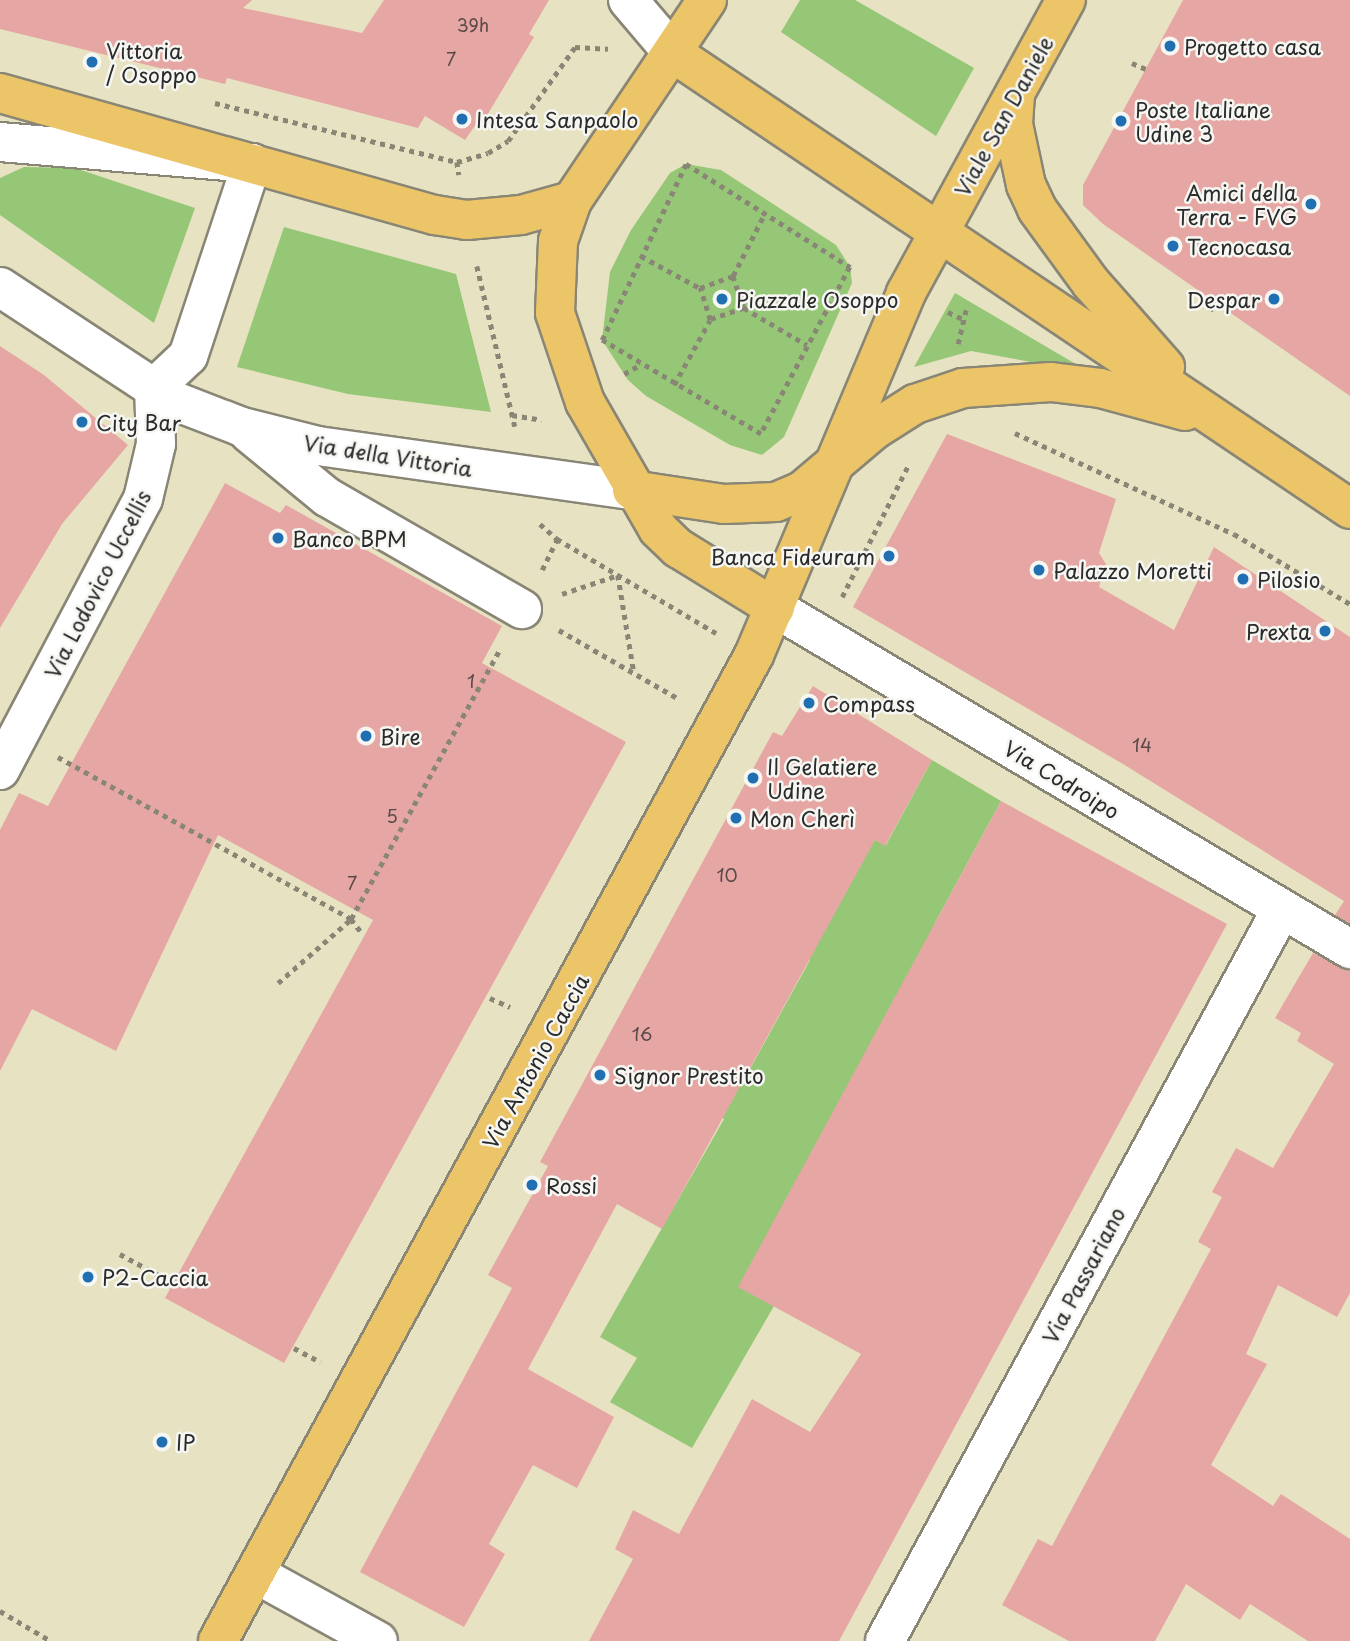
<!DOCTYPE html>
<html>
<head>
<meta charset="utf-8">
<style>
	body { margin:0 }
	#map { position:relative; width:1350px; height:1641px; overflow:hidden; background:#e7e2c1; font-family:"Playpen Sans",sans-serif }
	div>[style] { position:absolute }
	.green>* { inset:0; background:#95c777 }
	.building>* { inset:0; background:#e6a7a4 }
	.path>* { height:4.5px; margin-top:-2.25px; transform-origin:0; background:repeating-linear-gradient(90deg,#898676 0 5px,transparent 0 10px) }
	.roads { filter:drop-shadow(2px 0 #898676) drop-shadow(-2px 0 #898676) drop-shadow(0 2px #898676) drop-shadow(0 -2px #898676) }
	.minor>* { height:38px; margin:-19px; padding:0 19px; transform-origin:19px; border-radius:19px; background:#fff }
	.major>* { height:38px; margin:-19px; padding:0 19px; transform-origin:19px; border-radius:19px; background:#edc569 }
	.dots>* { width:19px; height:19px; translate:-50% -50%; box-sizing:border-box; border:4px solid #f6f6f2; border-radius:50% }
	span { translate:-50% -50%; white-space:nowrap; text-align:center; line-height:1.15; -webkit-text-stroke:5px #f6f6f2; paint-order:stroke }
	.number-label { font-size:18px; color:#5a4a49 }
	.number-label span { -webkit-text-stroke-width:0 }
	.poi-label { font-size:21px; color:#2b2b2b }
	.left { translate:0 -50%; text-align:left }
	.right { translate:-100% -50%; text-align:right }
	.street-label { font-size:21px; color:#2b2b2b }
</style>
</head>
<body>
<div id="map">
	<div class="green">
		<div style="clip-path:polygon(800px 0,855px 0,974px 68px,936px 136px,781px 32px)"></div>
		<div style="clip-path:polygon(686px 164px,721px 170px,836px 245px,850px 267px,852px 283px,784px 437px,762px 455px,730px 445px,646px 396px,628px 380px,602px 340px,610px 272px,631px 230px,670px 173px)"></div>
		<div style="clip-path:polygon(24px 167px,75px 168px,195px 208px,154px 323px,0 215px,0 178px)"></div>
		<div style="clip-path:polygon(284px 227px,456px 274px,491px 412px,348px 394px,237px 367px)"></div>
		<div style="clip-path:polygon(955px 293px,1091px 373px,971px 351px,914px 367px)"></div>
		<div style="clip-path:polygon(932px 760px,1001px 801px,936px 921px,774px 1306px,692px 1448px,610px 1402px,637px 1358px,600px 1337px,724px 1119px,703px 1107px,750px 1069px,810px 960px,789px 948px,875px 840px,886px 845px)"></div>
	</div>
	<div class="building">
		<div style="clip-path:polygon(0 0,252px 0,243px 8px,362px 33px,384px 0,549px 0,529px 34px,534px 37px,486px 117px,483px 114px,465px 140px,425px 116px,418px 128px,227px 78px,225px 84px,0 29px)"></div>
		<div style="clip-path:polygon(1183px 0,1350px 0,1350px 396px,1103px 224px,1083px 205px,1083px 185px)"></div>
		<div style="clip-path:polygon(0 346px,44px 375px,128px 445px,62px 524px,0 628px)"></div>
		<div style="clip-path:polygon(947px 434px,1116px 499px,1099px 553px,1106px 564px,1099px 587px,1174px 630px,1214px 547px,1350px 637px,1350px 924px,1335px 915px,1344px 901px,1123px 764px,853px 607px)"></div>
		<div style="clip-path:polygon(225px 483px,280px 513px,286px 505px,502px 626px,482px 663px,626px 742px,284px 1363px,165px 1298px,373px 920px,218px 835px,116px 1051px,32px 1009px,0 1071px,0 830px,19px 793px,48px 806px)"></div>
		<div style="clip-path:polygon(813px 686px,932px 760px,885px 846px,875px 840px,662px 1229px,617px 1204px,528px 1369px,614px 1417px,577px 1488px,533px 1465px,489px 1544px,505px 1554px,464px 1627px,360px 1572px,512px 1288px,488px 1275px,548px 1166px,540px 1162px,773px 732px,782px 736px)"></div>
		<div style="clip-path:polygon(1001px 801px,1227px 924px,839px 1641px,589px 1641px,633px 1559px,615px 1549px,633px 1510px,679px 1534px,752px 1399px,810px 1432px,861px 1354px,738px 1287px)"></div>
		<div style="clip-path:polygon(1313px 953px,1350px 971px,1350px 1293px,1337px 1317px,1278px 1285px,1246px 1354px,1267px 1364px,1211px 1465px,1273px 1506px,1281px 1494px,1350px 1539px,1350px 1641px,1308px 1641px,1250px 1604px,1240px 1620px,1186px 1584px,1155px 1641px,1069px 1641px,1002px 1605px,1038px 1539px,1052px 1546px,1211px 1249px,1198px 1242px,1222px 1197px,1212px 1192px,1236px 1148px,1273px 1168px,1334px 1064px,1297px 1041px,1301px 1033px,1275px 1018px)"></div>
	</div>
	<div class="path">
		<div style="left:1132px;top:63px;width:15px;rotate:23deg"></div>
		<div style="left:215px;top:103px;width:249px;rotate:13.7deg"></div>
		<div style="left:457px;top:162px;width:32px;rotate:-16deg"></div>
		<div style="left:488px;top:153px;width:23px;rotate:-31deg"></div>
		<div style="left:508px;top:141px;width:115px;rotate:-54.5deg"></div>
		<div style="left:575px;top:47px;width:33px;rotate:3deg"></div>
		<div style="left:457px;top:162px;width:13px;rotate:81deg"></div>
		<div style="left:686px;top:164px;width:194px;rotate:32.1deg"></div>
		<div style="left:850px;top:267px;width:189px;rotate:118.1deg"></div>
		<div style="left:761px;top:434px;width:185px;rotate:-149.4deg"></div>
		<div style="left:602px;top:340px;width:195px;rotate:-64.5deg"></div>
		<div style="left:641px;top:256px;width:67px;rotate:28.5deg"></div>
		<div style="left:477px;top:266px;width:165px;rotate:76.7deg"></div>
		<div style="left:733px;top:276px;width:68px;rotate:-63.1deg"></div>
		<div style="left:744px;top:308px;width:36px;rotate:161deg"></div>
		<div style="left:710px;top:320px;width:34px;rotate:-107deg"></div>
		<div style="left:700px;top:288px;width:35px;rotate:-20deg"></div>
		<div style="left:733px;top:276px;width:34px;rotate:71deg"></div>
		<div style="left:744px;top:308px;width:73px;rotate:30.4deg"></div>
		<div style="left:1210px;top:311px;width:11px;rotate:-68deg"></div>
		<div style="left:948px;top:312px;width:17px;rotate:25deg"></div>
		<div style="left:958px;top:344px;width:40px;rotate:-77deg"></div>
		<div style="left:624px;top:374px;width:20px;rotate:-30deg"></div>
		<div style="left:674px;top:385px;width:74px;rotate:-61deg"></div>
		<div style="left:512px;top:415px;width:30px;rotate:9deg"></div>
		<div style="left:1015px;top:433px;width:241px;rotate:24.8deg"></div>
		<div style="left:1234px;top:534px;width:135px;rotate:31.1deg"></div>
		<div style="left:540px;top:524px;width:23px;rotate:41deg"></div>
		<div style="left:557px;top:539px;width:185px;rotate:30.6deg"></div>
		<div style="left:542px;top:570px;width:34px;rotate:-64deg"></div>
		<div style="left:562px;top:594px;width:59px;rotate:-18.7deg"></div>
		<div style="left:618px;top:575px;width:99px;rotate:80.7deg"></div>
		<div style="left:842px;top:597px;width:149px;rotate:-63.3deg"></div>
		<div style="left:559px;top:630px;width:138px;rotate:29.9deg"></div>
		<div style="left:58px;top:757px;width:335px;rotate:28.9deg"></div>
		<div style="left:351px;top:919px;width:18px;rotate:52deg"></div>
		<div style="left:278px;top:983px;width:97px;rotate:-41.2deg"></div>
		<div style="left:351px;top:919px;width:308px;rotate:-61.1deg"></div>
		<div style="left:490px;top:998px;width:22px;rotate:24deg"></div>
		<div style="left:120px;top:1254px;width:60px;rotate:28.7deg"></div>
		<div style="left:294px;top:1348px;width:30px;rotate:28deg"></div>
		<div style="left:0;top:1611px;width:59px;rotate:30.5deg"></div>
	</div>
	<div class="roads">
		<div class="minor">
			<div style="left:628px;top:0;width:70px;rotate:49.7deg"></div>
			<div style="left:0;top:142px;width:253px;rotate:4.8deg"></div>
			<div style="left:252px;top:163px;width:203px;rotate:108.3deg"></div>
			<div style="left:188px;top:356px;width:47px;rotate:136.7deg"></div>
			<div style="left:0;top:287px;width:206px;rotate:33.3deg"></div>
			<div style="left:172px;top:400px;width:75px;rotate:21.1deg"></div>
			<div style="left:242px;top:427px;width:78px;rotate:14deg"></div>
			<div style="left:318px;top:446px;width:317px;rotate:8deg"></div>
			<div style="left:249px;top:433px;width:101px;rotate:39.4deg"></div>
			<div style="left:327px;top:497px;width:225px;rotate:29.9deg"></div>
			<div style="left:775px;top:608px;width:669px;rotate:30.67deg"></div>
			<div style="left:0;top:770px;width:306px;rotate:-62.2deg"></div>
			<div style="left:143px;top:499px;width:57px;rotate:-76.7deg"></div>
			<div style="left:156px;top:444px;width:56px;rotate:-92deg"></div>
			<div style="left:256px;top:1574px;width:139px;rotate:28.8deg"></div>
			<div style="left:885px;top:1641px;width:831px;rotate:-61.55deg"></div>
		</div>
		<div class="major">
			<div style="left:707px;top:0;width:242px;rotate:123.9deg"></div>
			<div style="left:572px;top:201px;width:42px;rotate:109.3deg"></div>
			<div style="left:558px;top:241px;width:72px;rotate:92.4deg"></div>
			<div style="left:555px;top:313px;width:94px;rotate:71.4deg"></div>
			<div style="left:585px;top:402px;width:146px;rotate:60.1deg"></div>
			<div style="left:658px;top:529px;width:28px;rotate:44deg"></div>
			<div style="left:678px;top:548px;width:114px;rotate:31.7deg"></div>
			<div style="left:673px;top:53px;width:816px;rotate:33.96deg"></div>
			<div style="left:0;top:93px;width:452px;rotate:15.7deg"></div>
			<div style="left:435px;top:215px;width:32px;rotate:9deg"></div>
			<div style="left:467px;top:220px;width:54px;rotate:-5.3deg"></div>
			<div style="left:521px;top:215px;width:53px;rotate:-15.4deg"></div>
			<div style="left:1015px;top:95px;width:29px;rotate:94deg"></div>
			<div style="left:1013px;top:124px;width:62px;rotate:78deg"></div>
			<div style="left:1026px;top:185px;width:26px;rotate:65deg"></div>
			<div style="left:1037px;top:209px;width:92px;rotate:53.9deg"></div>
			<div style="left:1091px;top:283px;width:112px;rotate:48.6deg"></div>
			<div style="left:632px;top:490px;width:93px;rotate:8.7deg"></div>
			<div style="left:724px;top:504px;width:52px;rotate:-2.2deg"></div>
			<div style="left:776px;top:502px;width:28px;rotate:-23deg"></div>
			<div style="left:802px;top:491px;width:94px;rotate:-40.3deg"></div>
			<div style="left:874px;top:430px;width:49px;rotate:-32.4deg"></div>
			<div style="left:915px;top:404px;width:51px;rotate:-18.4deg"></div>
			<div style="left:963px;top:388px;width:88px;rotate:-3.9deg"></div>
			<div style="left:1051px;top:382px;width:49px;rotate:7deg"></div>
			<div style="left:1100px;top:388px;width:88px;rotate:15.1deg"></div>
			<div style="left:218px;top:1641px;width:1122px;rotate:-61.47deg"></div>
			<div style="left:754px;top:655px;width:393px;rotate:-67.2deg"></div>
			<div style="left:906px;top:293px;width:334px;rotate:-61.4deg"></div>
		</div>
	</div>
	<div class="dots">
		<div style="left:1170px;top:46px;background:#1f6fb2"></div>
		<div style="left:92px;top:62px;background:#1f6fb2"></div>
		<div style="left:462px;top:119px;background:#1f6fb2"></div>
		<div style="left:1121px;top:121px;background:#1f6fb2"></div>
		<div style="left:1311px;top:204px;background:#1f6fb2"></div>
		<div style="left:1173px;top:246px;background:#1f6fb2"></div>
		<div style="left:722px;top:299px;background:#1f6fb2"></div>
		<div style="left:1274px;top:299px;background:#1f6fb2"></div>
		<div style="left:82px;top:422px;background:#1f6fb2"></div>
		<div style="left:278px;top:538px;background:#1f6fb2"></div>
		<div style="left:889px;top:556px;background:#1f6fb2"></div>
		<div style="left:1039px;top:570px;background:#1f6fb2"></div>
		<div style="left:1243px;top:579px;background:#1f6fb2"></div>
		<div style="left:1325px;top:631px;background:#1f6fb2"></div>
		<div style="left:809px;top:703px;background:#1f6fb2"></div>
		<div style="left:366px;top:736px;background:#1f6fb2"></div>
		<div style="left:753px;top:778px;background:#1f6fb2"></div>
		<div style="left:736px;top:818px;background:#1f6fb2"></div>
		<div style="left:600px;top:1075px;background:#1f6fb2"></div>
		<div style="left:532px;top:1185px;background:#1f6fb2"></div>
		<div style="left:88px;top:1277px;background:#1f6fb2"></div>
		<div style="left:162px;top:1442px;background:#1f6fb2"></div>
	</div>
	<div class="number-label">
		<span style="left:473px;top:25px">39h</span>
		<span style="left:451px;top:59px">7</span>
		<span style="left:471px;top:681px">1</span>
		<span style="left:1142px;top:745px">14</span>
		<span style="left:392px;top:816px">5</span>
		<span style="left:727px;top:875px">10</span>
		<span style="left:352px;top:883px">7</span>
		<span style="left:642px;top:1034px">16</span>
	</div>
	<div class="poi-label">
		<span class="left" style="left:1184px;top:46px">Progetto casa</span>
		<span class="left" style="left:106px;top:62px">Vittoria<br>/ Osoppo</span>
		<span class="left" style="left:1135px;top:121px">Poste Italiane<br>Udine 3</span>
		<span class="left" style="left:476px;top:119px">Intesa Sanpaolo</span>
		<span class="right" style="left:1297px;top:204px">Amici della<br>Terra - FVG</span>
		<span class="left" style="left:1187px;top:246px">Tecnocasa</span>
		<span class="left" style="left:736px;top:299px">Piazzale Osoppo</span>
		<span class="right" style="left:1260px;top:299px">Despar</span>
		<span class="left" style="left:96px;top:422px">City Bar</span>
		<span class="left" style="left:292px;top:538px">Banco BPM</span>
		<span class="right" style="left:875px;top:556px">Banca Fideuram</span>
		<span class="left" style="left:1053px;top:570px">Palazzo Moretti</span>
		<span class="left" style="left:1257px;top:579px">Pilosio</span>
		<span class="right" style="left:1311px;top:631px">Prexta</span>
		<span class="left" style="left:823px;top:703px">Compass</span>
		<span class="left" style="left:380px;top:736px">Bire</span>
		<span class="left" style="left:767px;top:778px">Il Gelatiere<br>Udine</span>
		<span class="left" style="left:750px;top:818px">Mon Cherì</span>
		<span class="left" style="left:614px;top:1075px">Signor Prestito</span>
		<span class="left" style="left:546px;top:1185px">Rossi</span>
		<span class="left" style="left:102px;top:1277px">P2-Caccia</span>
		<span class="left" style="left:176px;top:1442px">IP</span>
	</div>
	<div class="street-label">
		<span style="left:1003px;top:116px;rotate:-61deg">Viale San Daniele</span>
		<span style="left:388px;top:455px;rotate:9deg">Via della Vittoria</span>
		<span style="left:97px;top:584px;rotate:-63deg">Via Lodovico Uccellis</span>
		<span style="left:1062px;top:779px;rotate:31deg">Via Codroipo</span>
		<span style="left:535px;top:1061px;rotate:-61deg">Via Antonio Caccia</span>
		<span style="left:1083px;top:1275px;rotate:-62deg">Via Passariano</span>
	</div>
</div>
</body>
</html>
